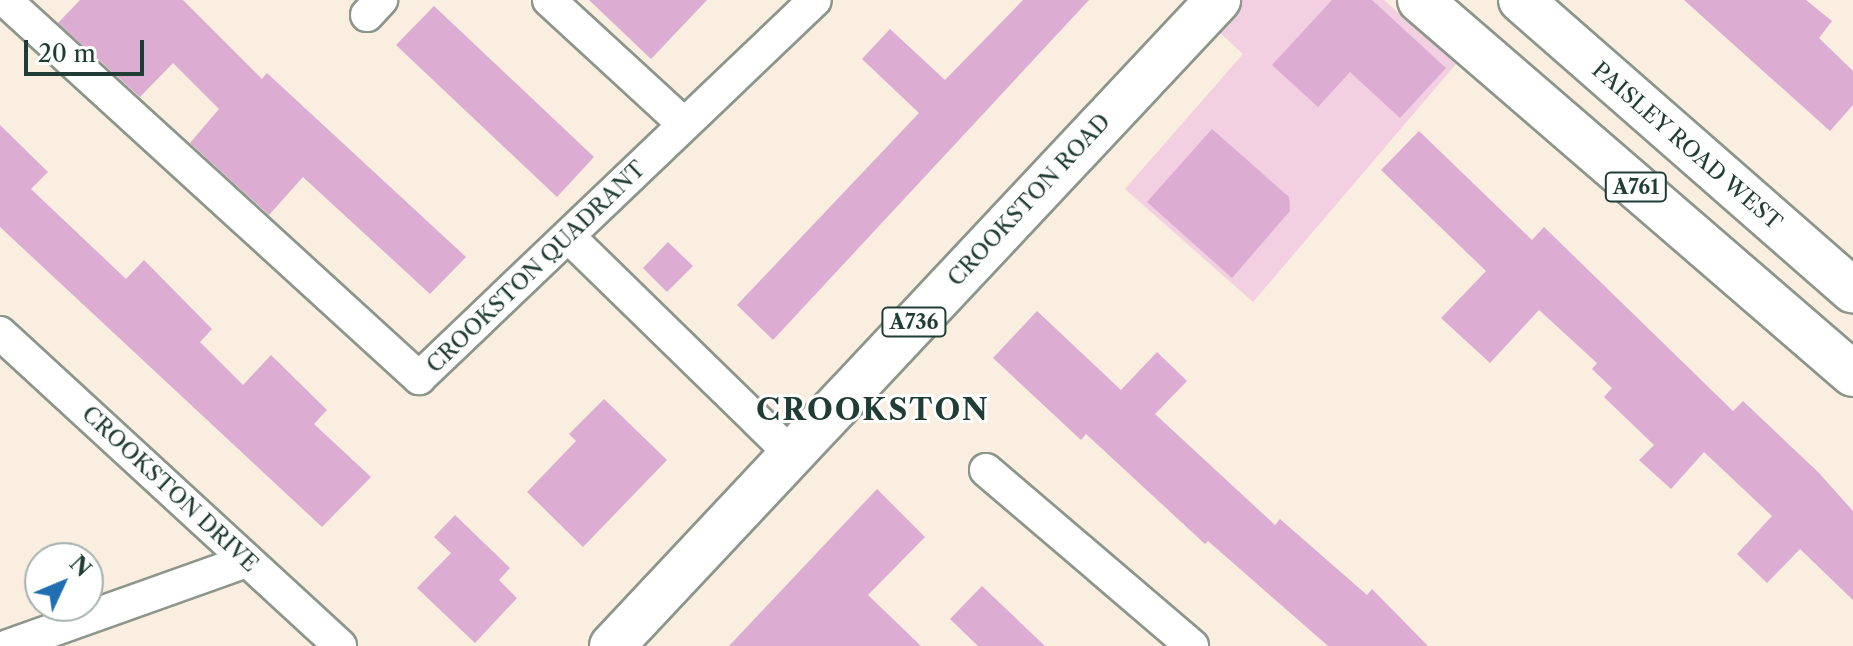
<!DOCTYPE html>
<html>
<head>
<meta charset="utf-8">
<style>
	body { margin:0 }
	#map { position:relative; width:1853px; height:646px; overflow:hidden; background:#f9eee0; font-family:"Libre Caslon Text",serif }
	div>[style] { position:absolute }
	.built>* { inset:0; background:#f2cfe1 }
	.building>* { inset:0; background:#dcacd3 }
	.roads { filter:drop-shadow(2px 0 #8c968a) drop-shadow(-2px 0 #8c968a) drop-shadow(0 2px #8c968a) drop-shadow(0 -2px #8c968a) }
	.street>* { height:32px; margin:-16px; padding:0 16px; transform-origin:16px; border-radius:16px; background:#fff }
	.primary>* { height:44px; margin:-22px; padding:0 22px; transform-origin:22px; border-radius:22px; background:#fff }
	span { translate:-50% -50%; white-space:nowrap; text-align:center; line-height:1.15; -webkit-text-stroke:6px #fff; paint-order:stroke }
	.shield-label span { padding:2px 6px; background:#fff; border:2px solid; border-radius:6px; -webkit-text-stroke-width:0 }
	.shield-label { font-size:20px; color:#1f3d34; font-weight:700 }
	.street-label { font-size:22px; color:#1f3d34 }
	.district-label { font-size:30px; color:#1f3d34; font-weight:700; letter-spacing:2px }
	.north { position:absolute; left:24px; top:542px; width:80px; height:80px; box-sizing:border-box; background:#fff; border:2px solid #a5b1ae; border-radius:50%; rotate:46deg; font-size:22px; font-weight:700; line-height:32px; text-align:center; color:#1f3d34 }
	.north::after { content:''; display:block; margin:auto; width:28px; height:36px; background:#1f6fb2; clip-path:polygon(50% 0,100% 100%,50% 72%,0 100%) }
	.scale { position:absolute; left:24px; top:40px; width:120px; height:36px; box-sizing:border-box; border:4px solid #1f3d34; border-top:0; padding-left:10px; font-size:24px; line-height:28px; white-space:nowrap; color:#1f3d34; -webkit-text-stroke:6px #fff; paint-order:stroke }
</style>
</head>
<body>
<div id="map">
	<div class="built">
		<div style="clip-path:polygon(1184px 0,1384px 0,1456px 64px,1253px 302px,1125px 189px,1243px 54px)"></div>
	</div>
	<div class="building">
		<div style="clip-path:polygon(80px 0,183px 0,262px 79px,267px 73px,466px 257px,430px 294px,303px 177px,269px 215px,190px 143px,219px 109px,173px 63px,140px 97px,58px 23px)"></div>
		<div style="clip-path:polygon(589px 0,707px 0,651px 59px)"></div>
		<div style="clip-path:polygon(1023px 0,1089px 0,773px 340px,737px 305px,919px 113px,862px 59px,890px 29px,945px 80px)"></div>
		<div style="clip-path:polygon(1332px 0,1372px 0,1446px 68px,1400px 118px,1350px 72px,1318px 107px,1272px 65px)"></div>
		<div style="clip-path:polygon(1684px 0,1806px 0,1832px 21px,1819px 38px,1853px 71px,1853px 105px,1830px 131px)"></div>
		<div style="clip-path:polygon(434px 6px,594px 157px,557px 197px,396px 45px)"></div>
		<div style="clip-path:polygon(0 125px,48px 172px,31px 189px,126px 279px,144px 260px,212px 329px,200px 342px,243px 385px,271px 355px,327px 410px,314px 424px,371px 477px,322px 527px,0 227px)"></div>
		<div style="clip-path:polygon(1212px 129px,1289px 197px,1290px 211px,1232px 278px,1147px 202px)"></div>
		<div style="clip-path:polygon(1419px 131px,1532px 240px,1544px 227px,1733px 411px,1743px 401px,1818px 472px,1853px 511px,1853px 600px,1800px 549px,1767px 583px,1737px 554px,1772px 516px,1704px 452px,1671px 489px,1639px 460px,1654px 445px,1604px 397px,1612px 388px,1592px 369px,1597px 363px,1539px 310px,1490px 363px,1441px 318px,1486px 271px,1381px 170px)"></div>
		<div style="clip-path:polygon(668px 242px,693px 266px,667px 292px,643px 268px)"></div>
		<div style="clip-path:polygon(1037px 311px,1121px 390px,1157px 352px,1187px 381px,1155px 414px,1275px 525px,1280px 519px,1367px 595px,1372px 589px,1428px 646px,1328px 646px,1208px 541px,1205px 544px,1086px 434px,1081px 440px,993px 358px)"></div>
		<div style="clip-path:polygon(604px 399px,667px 460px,583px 547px,527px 492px,576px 441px,569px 434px)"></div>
		<div style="clip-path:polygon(877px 489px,925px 537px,868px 595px,921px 646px,729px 646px)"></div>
		<div style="clip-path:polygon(455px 515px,510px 568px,499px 580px,517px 598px,475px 643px,417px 588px,451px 553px,434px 537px)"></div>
		<div style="clip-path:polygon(982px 586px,1045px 646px,978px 646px,950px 619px)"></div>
	</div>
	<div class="roads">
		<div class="street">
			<div style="left:5px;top:0;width:561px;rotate:42.4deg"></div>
			<div style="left:419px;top:378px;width:547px;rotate:-43.67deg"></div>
			<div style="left:549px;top:0;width:183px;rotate:42.6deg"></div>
			<div style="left:367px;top:15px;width:21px;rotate:-47deg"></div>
			<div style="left:570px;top:238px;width:306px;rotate:44.3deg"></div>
			<div style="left:0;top:333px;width:462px;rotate:42.6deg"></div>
			<div style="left:986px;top:470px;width:271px;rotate:40.5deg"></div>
			<div style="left:8px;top:646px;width:254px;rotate:-19.6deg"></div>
		</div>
		<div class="primary">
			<div style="left:1420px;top:0;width:572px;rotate:40.82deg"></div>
			<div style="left:1521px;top:0;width:441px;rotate:41.2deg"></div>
			<div style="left:612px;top:646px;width:886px;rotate:-46.83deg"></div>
		</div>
	</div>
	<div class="shield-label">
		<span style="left:1636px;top:187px">A761</span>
		<span style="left:914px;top:322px">A736</span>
	</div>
	<div class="street-label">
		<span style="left:1687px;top:146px;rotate:41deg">PAISLEY ROAD WEST</span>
		<span style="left:1029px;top:200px;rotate:-47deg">CROOKSTON ROAD</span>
		<span style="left:536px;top:267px;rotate:-44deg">CROOKSTON QUADRANT</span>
		<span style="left:170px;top:489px;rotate:43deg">CROOKSTON DRIVE</span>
	</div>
	<div class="district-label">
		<span style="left:873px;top:410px">CROOKSTON</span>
	</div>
	<div class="north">N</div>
	<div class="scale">20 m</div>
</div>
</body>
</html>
